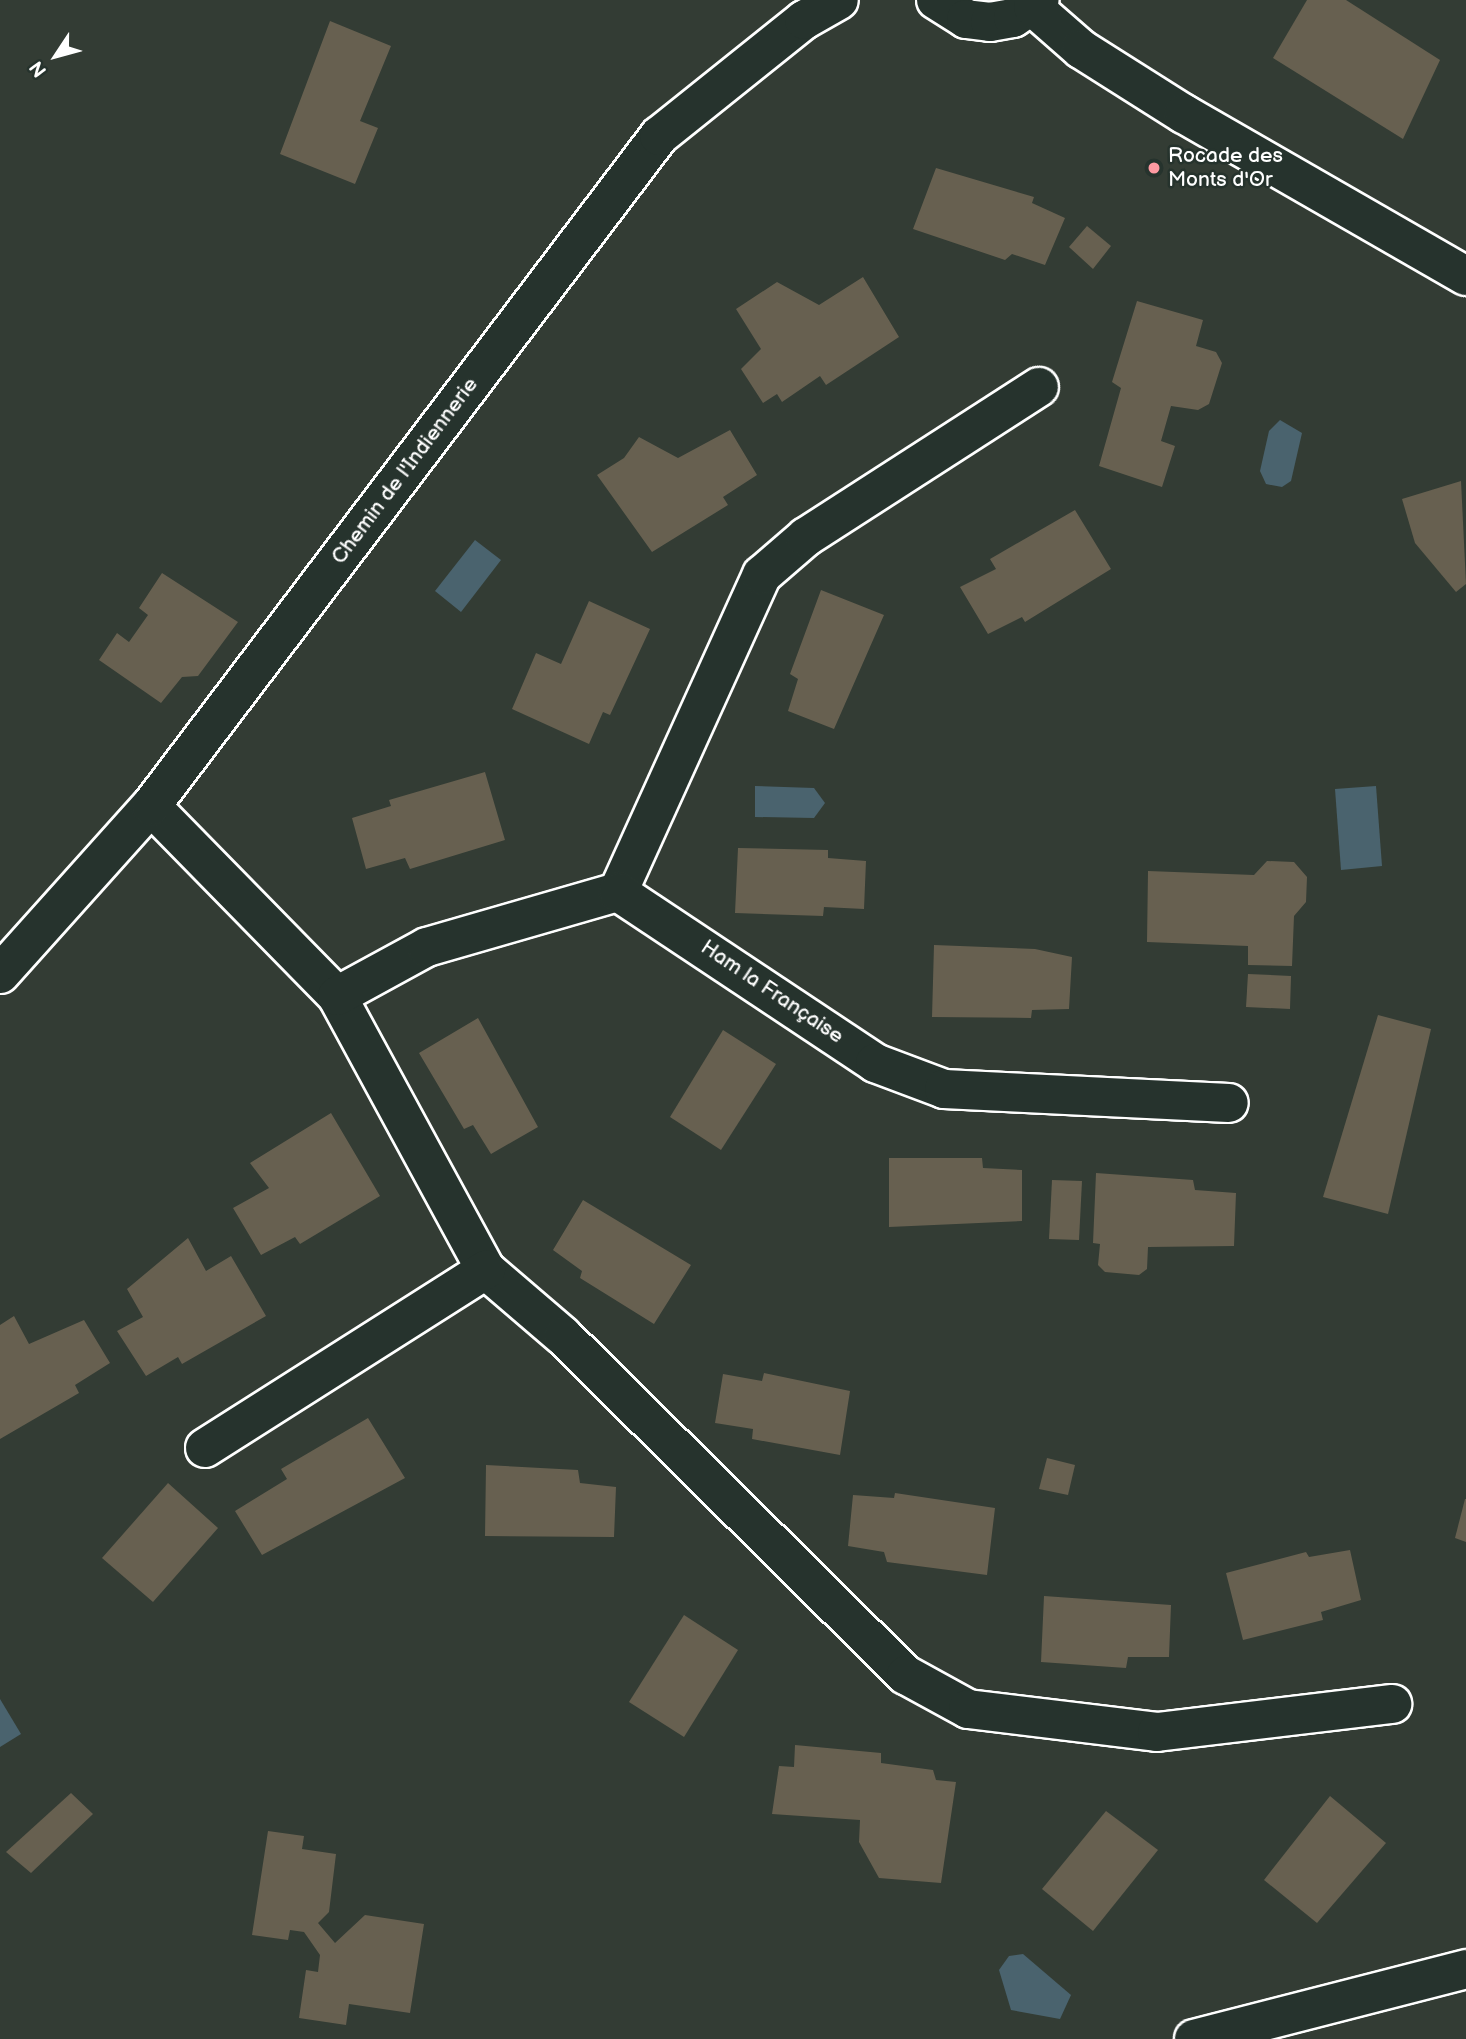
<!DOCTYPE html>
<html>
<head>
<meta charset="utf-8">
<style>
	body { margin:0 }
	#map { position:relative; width:1466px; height:2039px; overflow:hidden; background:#333c34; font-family:"Balsamiq Sans",sans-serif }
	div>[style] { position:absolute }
	.water>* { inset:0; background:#4a636e }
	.building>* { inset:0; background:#676050 }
	.roads { filter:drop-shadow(2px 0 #fff) drop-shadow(-2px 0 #fff) drop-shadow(0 2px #fff) drop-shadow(0 -2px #fff) }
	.street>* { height:38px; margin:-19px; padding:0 19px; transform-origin:19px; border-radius:19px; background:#26332d }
	.secondary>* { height:38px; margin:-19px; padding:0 19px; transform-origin:19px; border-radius:19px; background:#26332d }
	.dots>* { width:19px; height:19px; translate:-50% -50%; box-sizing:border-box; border:4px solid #26332d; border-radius:50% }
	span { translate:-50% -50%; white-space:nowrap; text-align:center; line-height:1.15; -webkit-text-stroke:5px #26332d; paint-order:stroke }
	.poi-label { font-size:21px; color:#fff }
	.left { translate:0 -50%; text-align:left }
	.street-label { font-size:21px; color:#fff }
	.north { position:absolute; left:21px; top:21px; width:70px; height:70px; -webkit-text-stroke:5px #26332d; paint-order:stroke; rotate:234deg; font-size:19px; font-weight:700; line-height:28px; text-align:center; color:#fff }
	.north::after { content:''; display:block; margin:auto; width:24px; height:32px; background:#fff; clip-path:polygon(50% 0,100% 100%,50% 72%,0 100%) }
</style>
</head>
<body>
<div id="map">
	<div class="water">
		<div style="clip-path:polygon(1280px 420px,1302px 433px,1291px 481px,1282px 487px,1266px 484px,1260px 471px,1269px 431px)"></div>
		<div style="clip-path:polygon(475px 540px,501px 560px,461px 612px,435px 591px)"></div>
		<div style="clip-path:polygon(755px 786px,814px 788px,825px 803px,814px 818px,755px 817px)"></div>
		<div style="clip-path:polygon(1376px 786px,1382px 866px,1341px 870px,1335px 789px)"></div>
		<div style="clip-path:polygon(0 1699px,21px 1734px,0 1747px)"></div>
		<div style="clip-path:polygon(1023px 1954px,1071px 1995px,1060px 2019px,1011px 2010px,999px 1970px,1009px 1956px)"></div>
	</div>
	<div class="building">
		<div style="clip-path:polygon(1307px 0,1346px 0,1440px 60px,1403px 139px,1273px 58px)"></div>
		<div style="clip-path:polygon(330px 21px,391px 46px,360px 121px,378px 128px,355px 184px,280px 154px)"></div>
		<div style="clip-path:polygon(936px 168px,1034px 197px,1032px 203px,1065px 218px,1045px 265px,1012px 254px,1005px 260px,913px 229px)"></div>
		<div style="clip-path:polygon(1087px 226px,1111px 246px,1093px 269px,1069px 247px)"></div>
		<div style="clip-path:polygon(863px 277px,899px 337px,826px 385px,820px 376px,782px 402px,777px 394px,763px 403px,741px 369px,761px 349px,736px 309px,777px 282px,819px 305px)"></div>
		<div style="clip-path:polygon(1137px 301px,1203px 320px,1196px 346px,1216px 352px,1222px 363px,1209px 404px,1198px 410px,1171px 406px,1161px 441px,1175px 446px,1162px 487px,1099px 466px,1121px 388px,1112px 382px)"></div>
		<div style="clip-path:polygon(730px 430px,757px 475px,723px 497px,728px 505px,652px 552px,597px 475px,624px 458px,639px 437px,678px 458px)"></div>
		<div style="clip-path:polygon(1461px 481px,1466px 584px,1456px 592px,1415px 543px,1402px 499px)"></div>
		<div style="clip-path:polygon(1075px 510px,1111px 569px,1025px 622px,1022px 617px,988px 634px,960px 587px,996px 569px,990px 559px)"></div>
		<div style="clip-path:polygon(162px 573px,238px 622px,198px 676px,182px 677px,161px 703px,99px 660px,117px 633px,129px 642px,148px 615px,139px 608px)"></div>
		<div style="clip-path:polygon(821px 590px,884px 615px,834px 729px,788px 711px,798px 679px,790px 674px)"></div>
		<div style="clip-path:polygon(589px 601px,650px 629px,610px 715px,603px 712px,589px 744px,512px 709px,536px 653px,561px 664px)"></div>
		<div style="clip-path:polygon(485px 772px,505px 840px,410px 869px,405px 858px,366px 869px,352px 818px,391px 806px,389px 800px)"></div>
		<div style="clip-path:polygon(738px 848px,828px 850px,828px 858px,866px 861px,864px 909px,824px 907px,823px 916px,735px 913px)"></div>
		<div style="clip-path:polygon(1267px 861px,1294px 862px,1307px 877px,1306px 902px,1294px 916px,1292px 966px,1248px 965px,1248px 946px,1147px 942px,1148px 871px,1254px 875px)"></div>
		<div style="clip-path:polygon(934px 945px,1035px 949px,1072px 957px,1069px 1009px,1032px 1010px,1031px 1018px,932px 1017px)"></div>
		<div style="clip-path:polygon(1248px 974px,1291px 976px,1290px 1009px,1246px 1007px)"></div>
		<div style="clip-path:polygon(1378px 1015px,1431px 1029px,1388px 1214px,1323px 1197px)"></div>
		<div style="clip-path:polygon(478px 1018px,538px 1127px,491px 1154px,473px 1125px,464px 1129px,419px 1053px)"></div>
		<div style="clip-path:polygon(723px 1030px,776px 1064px,721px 1150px,670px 1117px)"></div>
		<div style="clip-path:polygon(331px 1113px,380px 1196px,300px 1244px,295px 1237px,261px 1255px,233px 1208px,269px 1188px,250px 1163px)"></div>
		<div style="clip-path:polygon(889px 1158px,982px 1158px,983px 1168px,1022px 1170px,1022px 1221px,889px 1227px)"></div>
		<div style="clip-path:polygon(1096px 1173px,1193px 1180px,1195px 1190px,1236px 1193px,1234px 1246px,1148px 1247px,1147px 1269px,1139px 1275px,1105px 1272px,1098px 1265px,1100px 1244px,1093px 1243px)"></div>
		<div style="clip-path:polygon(1052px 1180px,1082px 1181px,1079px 1240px,1049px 1239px)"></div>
		<div style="clip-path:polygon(583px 1200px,691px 1265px,654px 1324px,580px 1278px,582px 1271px,553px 1250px)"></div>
		<div style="clip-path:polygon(188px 1238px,206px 1271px,231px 1256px,266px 1316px,182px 1364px,178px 1357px,146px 1376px,117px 1331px,143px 1317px,127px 1289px)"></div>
		<div style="clip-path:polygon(14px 1316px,29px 1344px,84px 1320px,110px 1363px,75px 1385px,79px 1393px,0 1439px,0 1325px)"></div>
		<div style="clip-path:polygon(764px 1373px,850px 1391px,840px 1455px,752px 1439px,753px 1429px,715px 1423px,723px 1374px,762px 1381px)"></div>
		<div style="clip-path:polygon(368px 1418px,405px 1478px,262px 1555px,235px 1511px,287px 1479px,281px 1469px)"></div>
		<div style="clip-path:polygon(1047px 1458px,1075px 1465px,1068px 1495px,1039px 1489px)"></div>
		<div style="clip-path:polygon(486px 1465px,578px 1470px,580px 1483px,616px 1487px,614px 1537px,485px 1536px)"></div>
		<div style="clip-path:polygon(168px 1483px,218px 1528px,153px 1602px,102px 1558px)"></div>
		<div style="clip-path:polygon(895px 1493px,995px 1508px,987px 1575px,887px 1562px,884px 1552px,848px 1546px,853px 1495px,894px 1498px)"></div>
		<div style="clip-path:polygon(1465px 1499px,1466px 1499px,1466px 1542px,1455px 1538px)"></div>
		<div style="clip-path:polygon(1350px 1550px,1361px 1600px,1321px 1612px,1323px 1620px,1243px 1640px,1226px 1573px,1306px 1552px,1309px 1557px)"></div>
		<div style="clip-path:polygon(1044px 1596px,1171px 1605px,1169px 1657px,1128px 1657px,1126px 1668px,1041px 1662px)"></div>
		<div style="clip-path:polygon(684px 1615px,738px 1650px,684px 1737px,629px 1702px)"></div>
		<div style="clip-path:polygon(795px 1745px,881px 1753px,881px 1763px,933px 1770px,936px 1780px,956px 1782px,941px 1883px,879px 1878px,859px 1842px,860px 1820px,772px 1814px,779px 1766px,794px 1767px)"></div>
		<div style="clip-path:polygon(71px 1793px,93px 1814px,31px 1873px,6px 1852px)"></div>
		<div style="clip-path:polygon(1330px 1796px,1386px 1843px,1317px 1923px,1264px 1880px)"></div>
		<div style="clip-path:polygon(1106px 1811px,1158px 1850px,1093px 1931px,1042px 1889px)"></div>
		<div style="clip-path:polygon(268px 1831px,304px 1836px,302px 1849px,336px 1854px,329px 1912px,318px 1923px,335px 1943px,365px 1915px,424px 1924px,410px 2013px,349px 2004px,346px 2025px,299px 2018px,306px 1970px,318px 1972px,320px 1955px,304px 1932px,290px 1930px,288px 1940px,252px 1935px)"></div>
	</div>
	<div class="roads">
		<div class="street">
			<div style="left:151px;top:806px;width:266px;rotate:45.6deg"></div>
			<div style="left:337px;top:996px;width:312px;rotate:61.5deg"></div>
			<div style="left:486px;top:1270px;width:101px;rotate:40.6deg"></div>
			<div style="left:563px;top:1336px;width:482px;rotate:44.7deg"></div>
			<div style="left:906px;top:1675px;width:71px;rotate:28.7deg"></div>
			<div style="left:968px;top:1709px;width:190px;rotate:6.9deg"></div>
			<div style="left:1157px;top:1732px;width:237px;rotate:-6.8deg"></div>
			<div style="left:618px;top:892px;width:348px;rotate:-65.6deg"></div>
			<div style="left:762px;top:575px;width:58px;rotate:-40.8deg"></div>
			<div style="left:806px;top:537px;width:277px;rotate:-32.8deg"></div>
			<div style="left:0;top:974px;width:226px;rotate:-48.1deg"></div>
			<div style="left:151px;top:806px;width:841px;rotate:-52.83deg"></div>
			<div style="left:659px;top:136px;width:186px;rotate:-38.7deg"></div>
			<div style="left:804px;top:20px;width:40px;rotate:-29.7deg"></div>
			<div style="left:337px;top:996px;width:102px;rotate:-28.6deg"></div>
			<div style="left:427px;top:947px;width:199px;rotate:-16.1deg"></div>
			<div style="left:618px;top:892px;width:309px;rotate:33.6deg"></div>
			<div style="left:875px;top:1063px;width:74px;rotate:20.6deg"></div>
			<div style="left:944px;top:1089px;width:285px;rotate:2.8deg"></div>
			<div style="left:205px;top:1448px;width:333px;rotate:-32.4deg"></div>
			<div style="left:1194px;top:2039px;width:281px;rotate:-14.4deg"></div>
		</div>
		<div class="secondary">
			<div style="left:936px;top:0;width:36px;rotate:32deg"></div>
			<div style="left:966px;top:19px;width:24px;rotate:7deg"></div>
			<div style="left:990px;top:22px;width:23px;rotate:-10deg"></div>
			<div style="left:1013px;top:18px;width:32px;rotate:-34deg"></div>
			<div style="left:1033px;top:7px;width:64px;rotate:41.2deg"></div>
			<div style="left:1081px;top:49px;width:122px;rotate:32.3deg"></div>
			<div style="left:1184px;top:114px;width:325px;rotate:29.9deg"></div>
		</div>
	</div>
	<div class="dots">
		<div style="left:1154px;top:168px;background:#ff9aa2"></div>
	</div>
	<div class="poi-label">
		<span class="left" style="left:1168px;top:168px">Rocade des<br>Monts d'Or</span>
	</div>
	<div class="street-label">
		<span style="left:405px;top:471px;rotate:-53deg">Chemin de l'Indiennerie</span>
		<span style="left:772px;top:992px;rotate:34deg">Ham la Française</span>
	</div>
	<div class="north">N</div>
</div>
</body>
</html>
